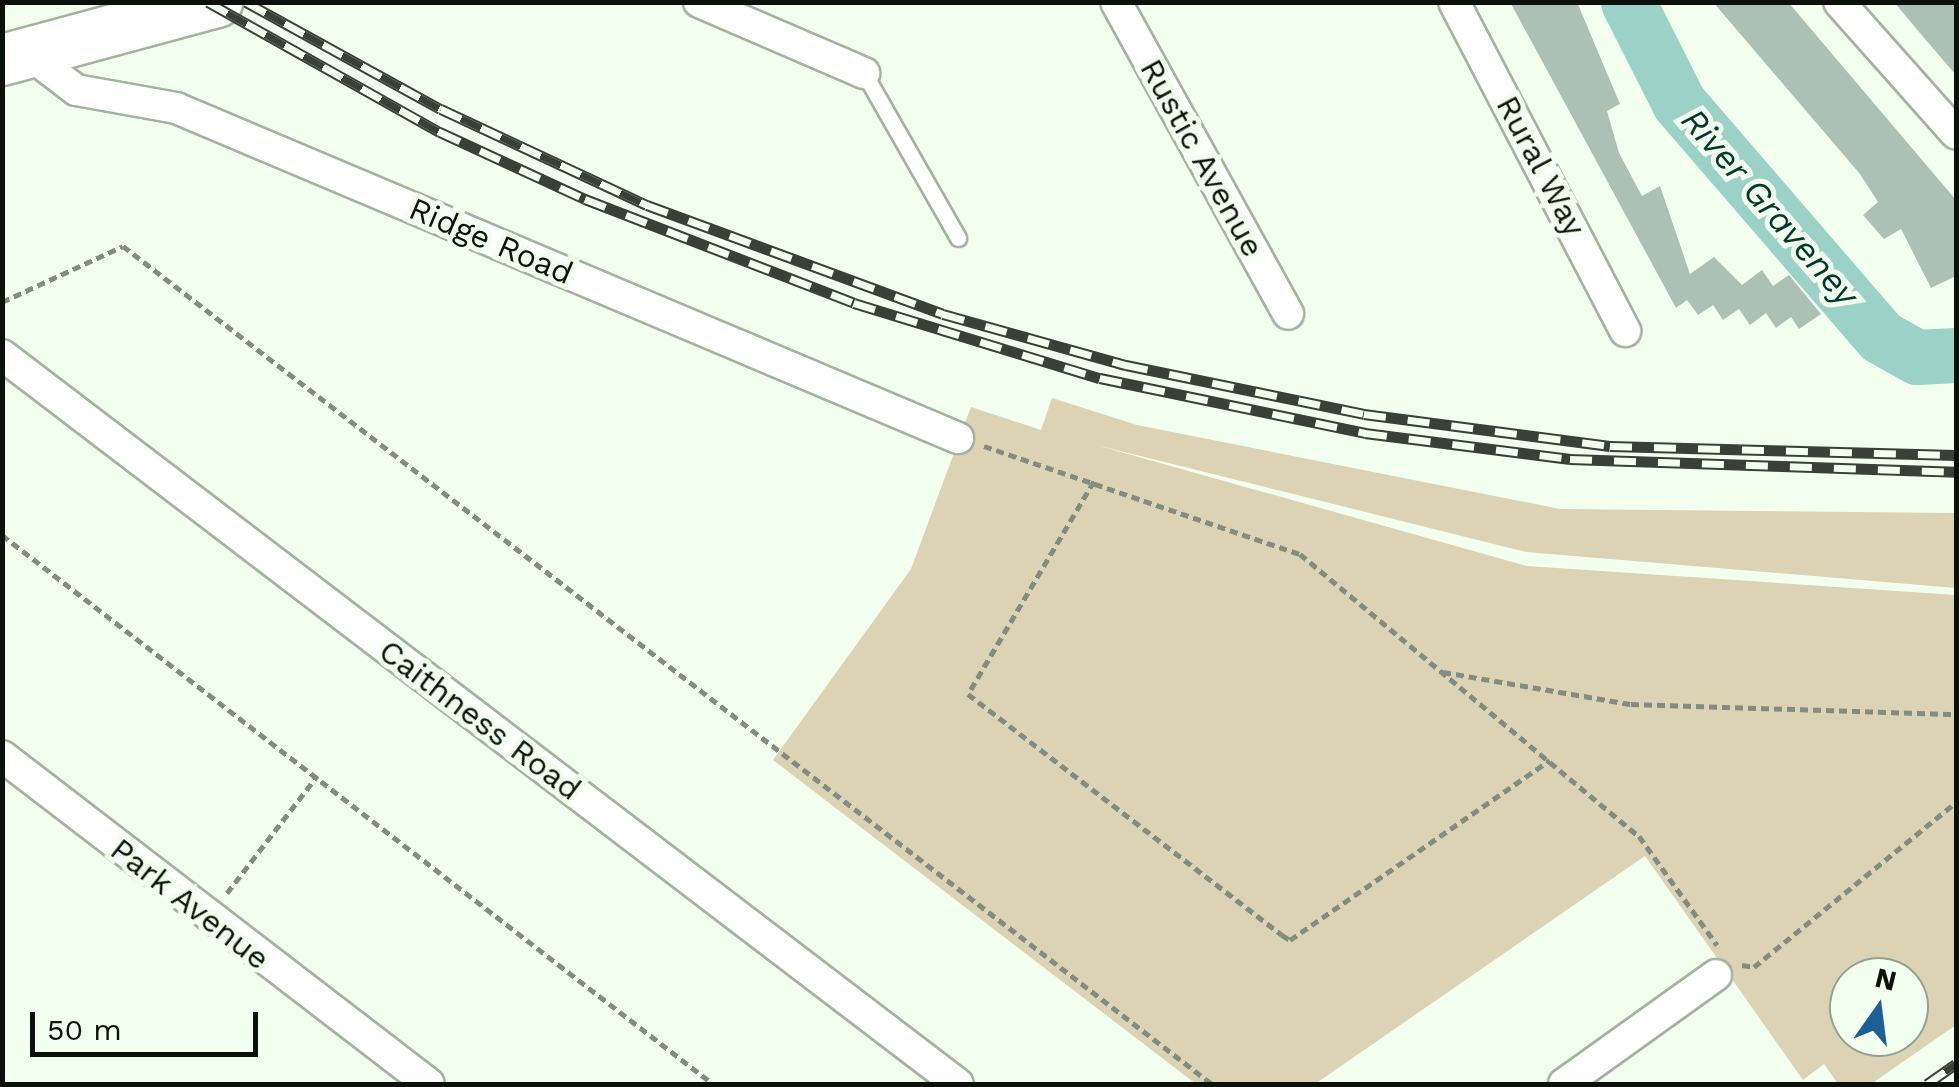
<!DOCTYPE html>
<html>
<head>
<meta charset="utf-8">
<style>
	body { margin:0 }
	#map { position:relative; width:1959px; height:1087px; overflow:hidden; background:#f2ffee; font-family:"Work Sans",sans-serif }
	div>[style] { position:absolute }
	.green>* { inset:0; background:#dbd3b3 }
	.river>* { height:55px; margin:-27.5px; padding:0 27.5px; transform-origin:27.5px; border-radius:27.5px; background:#9bd1c6 }
	.building>* { inset:0; background:#adc0b5 }
	.path>* { height:5px; margin-top:-2.5px; transform-origin:0; background:repeating-linear-gradient(90deg,#838c80 0 8px,transparent 0 13px) }
	.roads { filter:drop-shadow(2px 0 #a5b1a1) drop-shadow(-2px 0 #a5b1a1) drop-shadow(0 2px #a5b1a1) drop-shadow(0 -2px #a5b1a1) }
	.lane>* { height:15px; margin:-7.5px; padding:0 7.5px; transform-origin:7.5px; border-radius:7.5px; background:#fff }
	.street>* { height:30px; margin:-15px; padding:0 15px; transform-origin:15px; border-radius:15px; background:#fff }
	.primary>* { height:50px; margin:-25px; padding:0 25px; transform-origin:25px; border-radius:25px; background:#fff }
	.rail>* { height:11px; margin-top:-5.5px; transform-origin:0; background:repeating-linear-gradient(90deg,#f2ffee 0 22px,#394038 0 44px); box-sizing:border-box; border-block:2px solid #394038 }
	span { translate:-50% -50%; white-space:nowrap; text-align:center; line-height:1.15; -webkit-text-stroke:10px #f2ffee; paint-order:stroke }
	.street-label { font-size:32px; color:#0c110b }
	.water-label { font-size:35px; color:#023630; font-style:italic }
	.frame { position:absolute; inset:0; border:5px solid #0c110b; pointer-events:none }
	.north { position:absolute; left:1829px; top:957px; width:100px; height:100px; box-sizing:border-box; background:#f2ffee; border:2px solid #96a093; border-radius:50%; rotate:14deg; font-size:28px; font-weight:700; line-height:40px; text-align:center; color:#0c110b }
	.north::after { content:''; display:block; margin:auto; width:35px; height:45px; background:#1c5f94; clip-path:polygon(50% 0,100% 100%,50% 72%,0 100%) }
	.scale { position:absolute; left:30px; top:1012px; width:228px; height:45px; box-sizing:border-box; border:5px solid #0c110b; border-top:0; padding-left:12px; font-size:30px; line-height:35px; white-space:nowrap; color:#0c110b; -webkit-text-stroke:8px #f2ffee; paint-order:stroke }
</style>
</head>
<body>
<div id="map">
	<div class="green">
		<div style="clip-path:polygon(evenodd,1052px 398px,1137px 425px,1560px 509px,1956px 513px,1956px 588px,1526px 552px,1096px 445px,1527px 566px,1956px 595px,1956px 1025px,1871px 1084px,1838px 1084px,1824px 1064px,1803px 1080px,1645px 856px,1315px 1084px,1196px 1084px,773px 760px,911px 569px,971px 407px,1041px 430px,1052px 398px,1849px 977px,1909px 977px,1909px 1037px,1849px 1037px,1849px 977px)"></div>
	</div>
	<div class="river">
		<div style="left:1628px;top:2px;width:113px;rotate:63.2deg"></div>
		<div style="left:1679px;top:103px;width:309px;rotate:49.2deg"></div>
		<div style="left:1881px;top:337px;width:41px;rotate:29.1deg"></div>
		<div style="left:1917px;top:357px;width:39px;rotate:-3deg"></div>
	</div>
	<div class="building">
		<div style="clip-path:polygon(1510px 2px,1577px 2px,1620px 104px,1607px 111px,1619px 153px,1642px 196px,1660px 186px,1690px 274px,1714px 257px,1742px 285px,1762px 270px,1773px 286px,1789px 275px,1821px 314px,1799px 329px,1791px 317px,1776px 328px,1766px 313px,1750px 325px,1739px 309px,1723px 320px,1713px 305px,1698px 315px,1687px 300px,1676px 308px)"></div>
		<div style="clip-path:polygon(1713px 2px,1788px 2px,1956px 200px,1956px 276px,1931px 288px,1901px 229px,1884px 239px,1863px 215px,1878px 202px,1860px 174px)"></div>
		<div style="clip-path:polygon(1894px 2px,1956px 2px,1956px 75px,1925px 39px)"></div>
	</div>
	<div class="path">
		<div style="left:2px;top:302px;width:133px;rotate:-24.8deg"></div>
		<div style="left:123px;top:246px;width:1374px;rotate:37.58deg"></div>
		<div style="left:984px;top:446px;width:334px;rotate:18.9deg"></div>
		<div style="left:1300px;top:554px;width:441px;rotate:39.8deg"></div>
		<div style="left:1639px;top:836px;width:134px;rotate:54.4deg"></div>
		<div style="left:1094px;top:481px;width:247px;rotate:120.6deg"></div>
		<div style="left:968px;top:694px;width:396px;rotate:37.5deg"></div>
		<div style="left:1282px;top:935px;width:9px;rotate:32deg"></div>
		<div style="left:1290px;top:940px;width:316px;rotate:-34.7deg"></div>
		<div style="left:2px;top:535px;width:898px;rotate:37.67deg"></div>
		<div style="left:1443px;top:672px;width:191px;rotate:9.7deg"></div>
		<div style="left:1631px;top:704px;width:325px;rotate:1.8deg"></div>
		<div style="left:227px;top:893px;width:148px;rotate:-52.4deg"></div>
		<div style="left:1742px;top:965px;width:12px;rotate:9deg"></div>
		<div style="left:1754px;top:967px;width:261px;rotate:-39.2deg"></div>
	</div>
	<div class="roads">
		<div class="lane">
			<div style="left:864px;top:73px;width:190px;rotate:60.3deg"></div>
		</div>
		<div class="street">
			<div style="left:699px;top:2px;width:180px;rotate:23.3deg"></div>
			<div style="left:1116px;top:2px;width:356px;rotate:61.1deg"></div>
			<div style="left:1454px;top:2px;width:371px;rotate:62.5deg"></div>
			<div style="left:1839px;top:2px;width:176px;rotate:48.4deg"></div>
			<div style="left:25px;top:51px;width:64px;rotate:37.4deg"></div>
			<div style="left:76px;top:90px;width:102px;rotate:10.2deg"></div>
			<div style="left:176px;top:108px;width:849px;rotate:22.88deg"></div>
			<div style="left:2px;top:355px;width:1202px;rotate:37.33deg"></div>
			<div style="left:2px;top:756px;width:538px;rotate:37.53deg"></div>
			<div style="left:1564px;top:1084px;width:187px;rotate:-35.6deg"></div>
		</div>
		<div class="primary">
			<div style="left:2px;top:60px;width:223px;rotate:-15.1deg"></div>
		</div>
	</div>
	<div class="rail">
		<div style="left:208px;top:2px;width:266px;rotate:29.3deg"></div>
		<div style="left:440px;top:132px;width:160px;rotate:24.8deg"></div>
		<div style="left:585px;top:199px;width:288px;rotate:21.1deg"></div>
		<div style="left:854px;top:303px;width:257px;rotate:17deg"></div>
		<div style="left:1100px;top:378px;width:271px;rotate:11.7deg"></div>
		<div style="left:1365px;top:433px;width:207px;rotate:7.2deg"></div>
		<div style="left:1570px;top:459px;width:386px;rotate:1.9deg"></div>
		<div style="left:246px;top:2px;width:222px;rotate:28.8deg"></div>
		<div style="left:441px;top:109px;width:227px;rotate:25deg"></div>
		<div style="left:647px;top:205px;width:315px;rotate:20.2deg"></div>
		<div style="left:943px;top:314px;width:190px;rotate:15.6deg"></div>
		<div style="left:1126px;top:365px;width:243px;rotate:11.6deg"></div>
		<div style="left:1364px;top:414px;width:248px;rotate:7.4deg"></div>
		<div style="left:1610px;top:446px;width:346px;rotate:1.5deg"></div>
		<div style="left:1927px;top:1084px;width:35px;rotate:-35deg"></div>
	</div>
	<div class="street-label">
		<span style="left:1202px;top:158px;rotate:61deg">Rustic Avenue</span>
		<span style="left:1541px;top:166px;rotate:62deg">Rural Way</span>
		<span style="left:491px;top:241px;rotate:23deg">Ridge Road</span>
		<span style="left:480px;top:720px;rotate:37deg">Caithness Road</span>
		<span style="left:190px;top:904px;rotate:38deg">Park Avenue</span>
	</div>
	<div class="water-label">
		<span style="left:1770px;top:207px;rotate:49deg">River Graveney</span>
	</div>
	<div class="frame"></div>
	<div class="north">N</div>
	<div class="scale">50 m</div>
</div>
</body>
</html>
